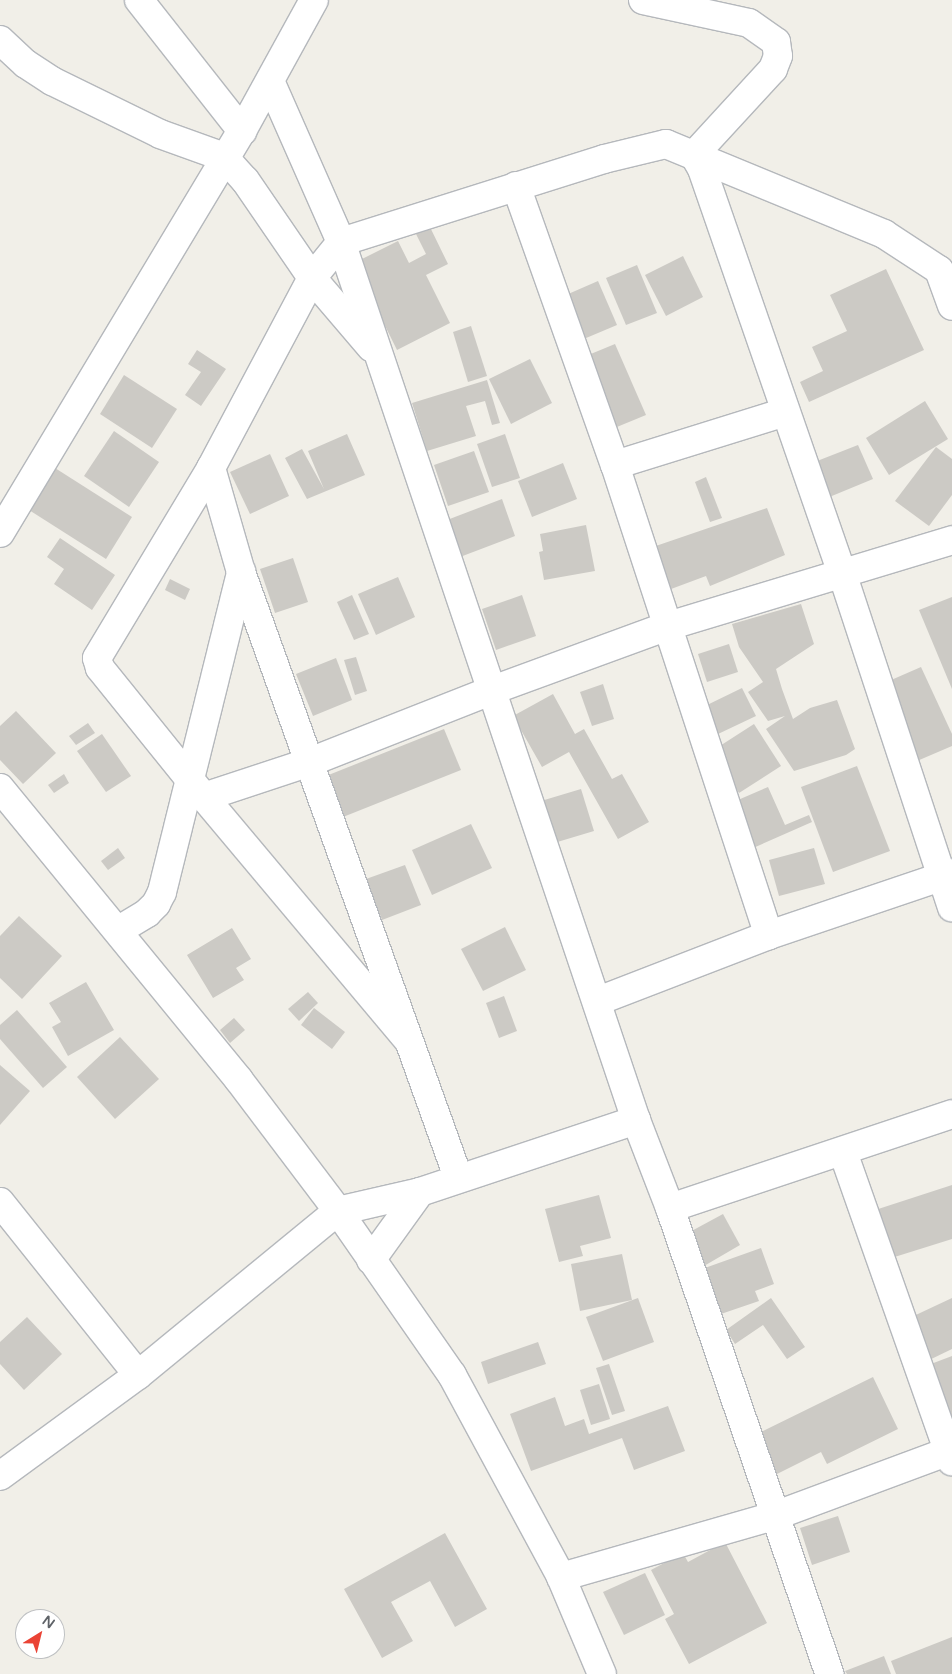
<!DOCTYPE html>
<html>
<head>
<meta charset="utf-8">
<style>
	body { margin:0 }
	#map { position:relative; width:952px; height:1674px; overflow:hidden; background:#f1efe8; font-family:"Varela Round",sans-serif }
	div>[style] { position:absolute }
	.building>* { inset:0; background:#cccac5 }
	.roads { filter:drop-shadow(1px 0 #b5b8bc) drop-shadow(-1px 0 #b5b8bc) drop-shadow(0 1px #b5b8bc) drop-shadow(0 -1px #b5b8bc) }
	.minor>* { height:28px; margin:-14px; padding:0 14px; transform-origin:14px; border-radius:14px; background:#fff }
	span { translate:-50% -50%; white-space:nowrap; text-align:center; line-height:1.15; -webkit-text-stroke:4.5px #fff; paint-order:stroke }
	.north { position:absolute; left:15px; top:1609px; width:50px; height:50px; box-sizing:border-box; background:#fff; border:1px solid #bfc1c3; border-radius:50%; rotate:36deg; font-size:14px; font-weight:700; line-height:20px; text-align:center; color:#5f6368 }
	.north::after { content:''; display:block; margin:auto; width:18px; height:22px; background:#ea4335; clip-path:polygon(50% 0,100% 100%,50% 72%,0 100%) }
</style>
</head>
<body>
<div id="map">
	<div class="building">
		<div style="clip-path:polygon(428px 223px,448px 264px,426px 275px,450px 323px,397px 350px,354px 263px,398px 241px,409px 263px,426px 254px,414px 230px)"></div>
		<div style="clip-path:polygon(683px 256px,703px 297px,666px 316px,645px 275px)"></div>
		<div style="clip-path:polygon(637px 265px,657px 313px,626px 325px,606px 278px)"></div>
		<div style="clip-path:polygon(886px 269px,924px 350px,809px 402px,800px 382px,823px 371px,812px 347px,847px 331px,830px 295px)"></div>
		<div style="clip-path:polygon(598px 281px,617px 325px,579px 341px,559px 298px)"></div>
		<div style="clip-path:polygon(471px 326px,487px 376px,468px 382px,453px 332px)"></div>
		<div style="clip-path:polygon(615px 344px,646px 415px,612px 429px,581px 358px)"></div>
		<div style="clip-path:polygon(197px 350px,226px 369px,201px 406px,185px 395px,201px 372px,188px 364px)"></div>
		<div style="clip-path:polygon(530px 359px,552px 403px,511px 424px,489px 379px)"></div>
		<div style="clip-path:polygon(124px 375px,177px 409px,152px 448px,100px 414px)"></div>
		<div style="clip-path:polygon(487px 380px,500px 423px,492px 425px,485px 401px,466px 406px,476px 436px,427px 451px,412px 403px)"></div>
		<div style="clip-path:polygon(925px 401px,948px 439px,889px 475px,866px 438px)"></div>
		<div style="clip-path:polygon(114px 431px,159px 462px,129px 507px,84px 476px)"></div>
		<div style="clip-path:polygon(347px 434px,365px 475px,307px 499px,285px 458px,302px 449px,324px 489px,308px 451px)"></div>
		<div style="clip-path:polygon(505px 434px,520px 478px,492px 487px,477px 444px)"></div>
		<div style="clip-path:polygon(858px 445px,873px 479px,827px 498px,812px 463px)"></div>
		<div style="clip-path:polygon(936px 447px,952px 459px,952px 495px,929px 526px,895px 501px)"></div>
		<div style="clip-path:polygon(474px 451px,489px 492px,448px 506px,434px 465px)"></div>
		<div style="clip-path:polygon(270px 454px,289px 496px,250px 514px,230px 472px)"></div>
		<div style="clip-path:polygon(563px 463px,577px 499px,532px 517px,518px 481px)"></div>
		<div style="clip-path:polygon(55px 468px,132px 517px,106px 559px,29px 510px)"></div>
		<div style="clip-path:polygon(706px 477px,722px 518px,710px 522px,695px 482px)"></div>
		<div style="clip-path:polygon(502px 499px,515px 536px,460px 557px,447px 520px)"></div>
		<div style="clip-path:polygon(767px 508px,785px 555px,710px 586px,706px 576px,663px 592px,647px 549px)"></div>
		<div style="clip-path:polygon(586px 525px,595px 571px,544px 580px,539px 552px,543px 551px,540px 534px)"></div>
		<div style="clip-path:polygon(60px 538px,115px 575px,92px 610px,54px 584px,64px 569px,47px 557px)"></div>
		<div style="clip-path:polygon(293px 558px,308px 602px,275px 613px,260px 569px)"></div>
		<div style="clip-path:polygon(398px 577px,415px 617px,376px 635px,358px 594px)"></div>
		<div style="clip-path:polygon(170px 579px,190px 589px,185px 600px,165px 590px)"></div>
		<div style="clip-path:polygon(352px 595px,369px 634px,354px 640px,337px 602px)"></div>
		<div style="clip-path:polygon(522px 595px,536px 636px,496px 650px,482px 609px)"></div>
		<div style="clip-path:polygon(952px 597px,952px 689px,919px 610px)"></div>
		<div style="clip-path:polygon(801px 604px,814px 644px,776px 669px,782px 689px,793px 719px,810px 708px,837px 700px,855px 749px,846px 755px,794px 771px,766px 729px,785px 716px,768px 721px,748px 692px,763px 682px,739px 647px,732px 624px)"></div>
		<div style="clip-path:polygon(729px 644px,738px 672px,707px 682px,698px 654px)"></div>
		<div style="clip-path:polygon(356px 657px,367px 691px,355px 695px,344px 660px)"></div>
		<div style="clip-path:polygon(336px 658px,352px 700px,313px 716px,296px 674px)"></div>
		<div style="clip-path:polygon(921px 667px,952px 734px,952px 746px,917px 761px,882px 684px)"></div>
		<div style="clip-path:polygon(603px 684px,614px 719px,592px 726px,580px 692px)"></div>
		<div style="clip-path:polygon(742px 688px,756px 716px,718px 734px,705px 706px)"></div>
		<div style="clip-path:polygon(553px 694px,575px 734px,584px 729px,612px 779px,622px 774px,649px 822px,618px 839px,569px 752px,542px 767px,513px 716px)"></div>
		<div style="clip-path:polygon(16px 711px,56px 753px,23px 784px,0 760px,0 726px)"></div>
		<div style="clip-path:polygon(88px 723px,95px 733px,76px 745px,69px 736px)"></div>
		<div style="clip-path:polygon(754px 724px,781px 766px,739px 793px,712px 751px)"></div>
		<div style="clip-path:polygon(444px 729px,461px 770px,343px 817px,326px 776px)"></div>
		<div style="clip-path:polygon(102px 734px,131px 776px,106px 792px,77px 751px)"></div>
		<div style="clip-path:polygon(857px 766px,890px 851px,833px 872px,801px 787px)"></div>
		<div style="clip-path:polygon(64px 774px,69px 783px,54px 793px,48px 785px)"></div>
		<div style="clip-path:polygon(768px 787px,785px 825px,809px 815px,812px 822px,744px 852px,724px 806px)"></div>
		<div style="clip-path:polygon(581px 789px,594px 831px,554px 843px,541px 801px)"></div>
		<div style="clip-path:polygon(471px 824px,492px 868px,432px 895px,412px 850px)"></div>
		<div style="clip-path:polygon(118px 848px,125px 858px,108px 870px,101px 861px)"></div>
		<div style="clip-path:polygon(814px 848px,825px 884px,779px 896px,769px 860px)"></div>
		<div style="clip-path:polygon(405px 865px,421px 905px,382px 920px,366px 879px)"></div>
		<div style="clip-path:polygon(19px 916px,62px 956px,22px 999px,0 978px,0 936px)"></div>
		<div style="clip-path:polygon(505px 927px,526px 970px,483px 991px,461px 949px)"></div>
		<div style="clip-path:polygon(232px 928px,251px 959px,236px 968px,244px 980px,213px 998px,187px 955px)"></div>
		<div style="clip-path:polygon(86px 982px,114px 1030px,68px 1056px,52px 1027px,61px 1022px,49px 1003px)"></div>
		<div style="clip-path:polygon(308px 992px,318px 1003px,299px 1021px,288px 1009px)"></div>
		<div style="clip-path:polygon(504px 996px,517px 1031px,499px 1038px,486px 1003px)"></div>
		<div style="clip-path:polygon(314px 1008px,345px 1032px,332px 1049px,301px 1025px)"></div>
		<div style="clip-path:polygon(17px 1010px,67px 1067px,43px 1088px,0 1039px,0 1025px)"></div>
		<div style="clip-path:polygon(234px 1018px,245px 1030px,230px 1043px,220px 1030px)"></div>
		<div style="clip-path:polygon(120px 1037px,159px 1079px,115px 1119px,77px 1077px)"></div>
		<div style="clip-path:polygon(0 1065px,30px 1091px,0 1125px)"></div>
		<div style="clip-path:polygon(952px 1185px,952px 1239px,885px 1260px,869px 1212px)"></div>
		<div style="clip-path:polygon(599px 1195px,611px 1238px,580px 1246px,583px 1256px,559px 1262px,545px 1209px)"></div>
		<div style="clip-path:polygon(723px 1214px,740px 1245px,704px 1266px,686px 1234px)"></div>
		<div style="clip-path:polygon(761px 1248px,774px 1284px,755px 1291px,759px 1301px,718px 1315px,702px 1269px)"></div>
		<div style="clip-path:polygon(622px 1254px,632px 1300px,580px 1311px,571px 1264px)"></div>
		<div style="clip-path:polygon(638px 1298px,654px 1342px,603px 1361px,586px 1317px)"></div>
		<div style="clip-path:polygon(771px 1298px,805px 1347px,787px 1359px,763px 1325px,735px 1344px,726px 1330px)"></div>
		<div style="clip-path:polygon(952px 1298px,952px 1349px,923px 1363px,903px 1321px)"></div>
		<div style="clip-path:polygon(27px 1317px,62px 1354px,24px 1390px,0 1364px,0 1342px)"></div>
		<div style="clip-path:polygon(538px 1342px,546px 1364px,488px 1384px,481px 1362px)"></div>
		<div style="clip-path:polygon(952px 1356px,952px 1417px,943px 1420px,923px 1367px)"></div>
		<div style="clip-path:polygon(609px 1364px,625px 1411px,612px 1415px,596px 1368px)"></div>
		<div style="clip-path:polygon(873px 1377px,898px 1429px,827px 1464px,821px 1452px,775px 1475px,755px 1435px)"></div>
		<div style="clip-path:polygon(599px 1384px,610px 1419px,591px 1425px,580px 1390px)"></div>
		<div style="clip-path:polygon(555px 1397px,565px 1426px,584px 1419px,589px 1434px,668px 1406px,685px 1451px,634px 1470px,622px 1438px,531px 1471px,510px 1414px)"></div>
		<div style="clip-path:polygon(838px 1516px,850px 1552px,812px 1565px,800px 1528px)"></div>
		<div style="clip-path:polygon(445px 1533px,487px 1609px,455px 1627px,430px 1581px,391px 1602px,413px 1641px,382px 1658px,344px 1589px)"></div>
		<div style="clip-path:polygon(725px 1542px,767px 1623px,689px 1664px,665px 1619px,674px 1614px,651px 1570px,683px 1553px,688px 1562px)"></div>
		<div style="clip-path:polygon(645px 1573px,665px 1615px,624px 1635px,603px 1592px)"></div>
		<div style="clip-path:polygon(952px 1637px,952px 1674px,896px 1674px,891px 1661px)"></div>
		<div style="clip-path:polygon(884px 1656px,891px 1674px,847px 1674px,845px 1671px)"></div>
	</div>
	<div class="roads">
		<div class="minor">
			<div style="left:139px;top:0;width:167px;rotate:51.8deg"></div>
			<div style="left:643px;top:0;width:108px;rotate:12.2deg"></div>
			<div style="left:749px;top:23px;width:33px;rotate:35deg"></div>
			<div style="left:776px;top:42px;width:14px;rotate:82deg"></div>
			<div style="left:778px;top:56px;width:14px;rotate:111deg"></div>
			<div style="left:773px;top:69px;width:117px;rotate:132.6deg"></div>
			<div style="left:0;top:40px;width:35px;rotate:43deg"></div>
			<div style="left:26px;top:64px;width:31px;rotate:33deg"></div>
			<div style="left:52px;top:81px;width:120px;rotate:26.1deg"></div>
			<div style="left:160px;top:134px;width:68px;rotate:19.8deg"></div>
			<div style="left:224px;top:157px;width:31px;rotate:48deg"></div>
			<div style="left:245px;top:180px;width:119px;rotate:55.6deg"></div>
			<div style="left:312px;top:278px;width:91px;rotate:49.5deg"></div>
			<div style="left:270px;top:81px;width:176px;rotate:66.2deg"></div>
			<div style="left:341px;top:242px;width:926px;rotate:71.43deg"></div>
			<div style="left:636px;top:1120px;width:94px;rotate:68.9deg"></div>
			<div style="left:670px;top:1208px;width:493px;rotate:71.1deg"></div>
			<div style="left:694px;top:155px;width:16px;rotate:60deg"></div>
			<div style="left:702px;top:169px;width:428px;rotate:70.9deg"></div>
			<div style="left:842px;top:573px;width:352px;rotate:71.8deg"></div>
			<div style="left:516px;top:186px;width:296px;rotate:70.5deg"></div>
			<div style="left:615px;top:465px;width:495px;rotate:71.9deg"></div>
			<div style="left:615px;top:465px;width:178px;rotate:-17.3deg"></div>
			<div style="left:211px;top:468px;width:108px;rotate:73.9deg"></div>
			<div style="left:241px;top:572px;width:643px;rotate:70.27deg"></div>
			<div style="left:0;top:533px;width:469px;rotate:-59deg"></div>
			<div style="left:242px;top:131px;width:149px;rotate:-61.2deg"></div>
			<div style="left:0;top:788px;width:377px;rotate:50.7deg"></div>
			<div style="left:239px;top:1080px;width:164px;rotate:52.9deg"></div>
			<div style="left:338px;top:1211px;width:200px;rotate:55.2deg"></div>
			<div style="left:452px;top:1375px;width:230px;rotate:61.6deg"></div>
			<div style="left:561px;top:1577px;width:105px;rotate:67.1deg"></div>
			<div style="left:204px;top:797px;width:112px;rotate:-18.3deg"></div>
			<div style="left:310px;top:762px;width:193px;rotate:-21.5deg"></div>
			<div style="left:490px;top:691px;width:189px;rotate:-20.1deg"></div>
			<div style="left:668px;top:626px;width:297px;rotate:-16.8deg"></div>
			<div style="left:119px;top:930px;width:33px;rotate:-31deg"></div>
			<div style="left:147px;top:913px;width:13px;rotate:-45deg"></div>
			<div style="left:156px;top:904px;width:13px;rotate:-63deg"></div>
			<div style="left:162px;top:892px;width:330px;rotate:-76.1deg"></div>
			<div style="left:598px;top:1001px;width:183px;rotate:-21.1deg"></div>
			<div style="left:769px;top:935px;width:193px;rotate:-18.7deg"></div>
			<div style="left:408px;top:1040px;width:317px;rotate:-130deg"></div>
			<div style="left:204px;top:797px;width:166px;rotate:-128.9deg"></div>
			<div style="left:100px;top:668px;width:10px;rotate:-107deg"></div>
			<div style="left:97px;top:658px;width:222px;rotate:-59deg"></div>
			<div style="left:211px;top:468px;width:215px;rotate:-62deg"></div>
			<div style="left:312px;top:278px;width:46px;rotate:-51.1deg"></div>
			<div style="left:341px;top:242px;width:276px;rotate:-17.5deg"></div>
			<div style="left:604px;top:159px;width:64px;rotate:-13.6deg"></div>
			<div style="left:666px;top:144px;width:236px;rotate:22.4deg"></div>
			<div style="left:884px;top:234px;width:66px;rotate:33.2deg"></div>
			<div style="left:939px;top:270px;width:38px;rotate:70deg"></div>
			<div style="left:843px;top:1152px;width:328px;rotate:70.6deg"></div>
			<div style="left:0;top:1202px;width:221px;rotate:51.4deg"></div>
			<div style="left:670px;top:1208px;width:297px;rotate:-18.4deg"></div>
			<div style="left:371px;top:1260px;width:84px;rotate:-54.2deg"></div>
			<div style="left:0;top:1476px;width:171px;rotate:-36.2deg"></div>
			<div style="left:138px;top:1375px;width:259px;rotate:-39.4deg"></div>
			<div style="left:338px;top:1211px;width:84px;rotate:-13deg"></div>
			<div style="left:420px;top:1192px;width:228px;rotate:-18.4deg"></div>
			<div style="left:561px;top:1577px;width:225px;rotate:-16deg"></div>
			<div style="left:777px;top:1515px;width:187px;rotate:-20.4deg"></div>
		</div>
	</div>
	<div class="north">N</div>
</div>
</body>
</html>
